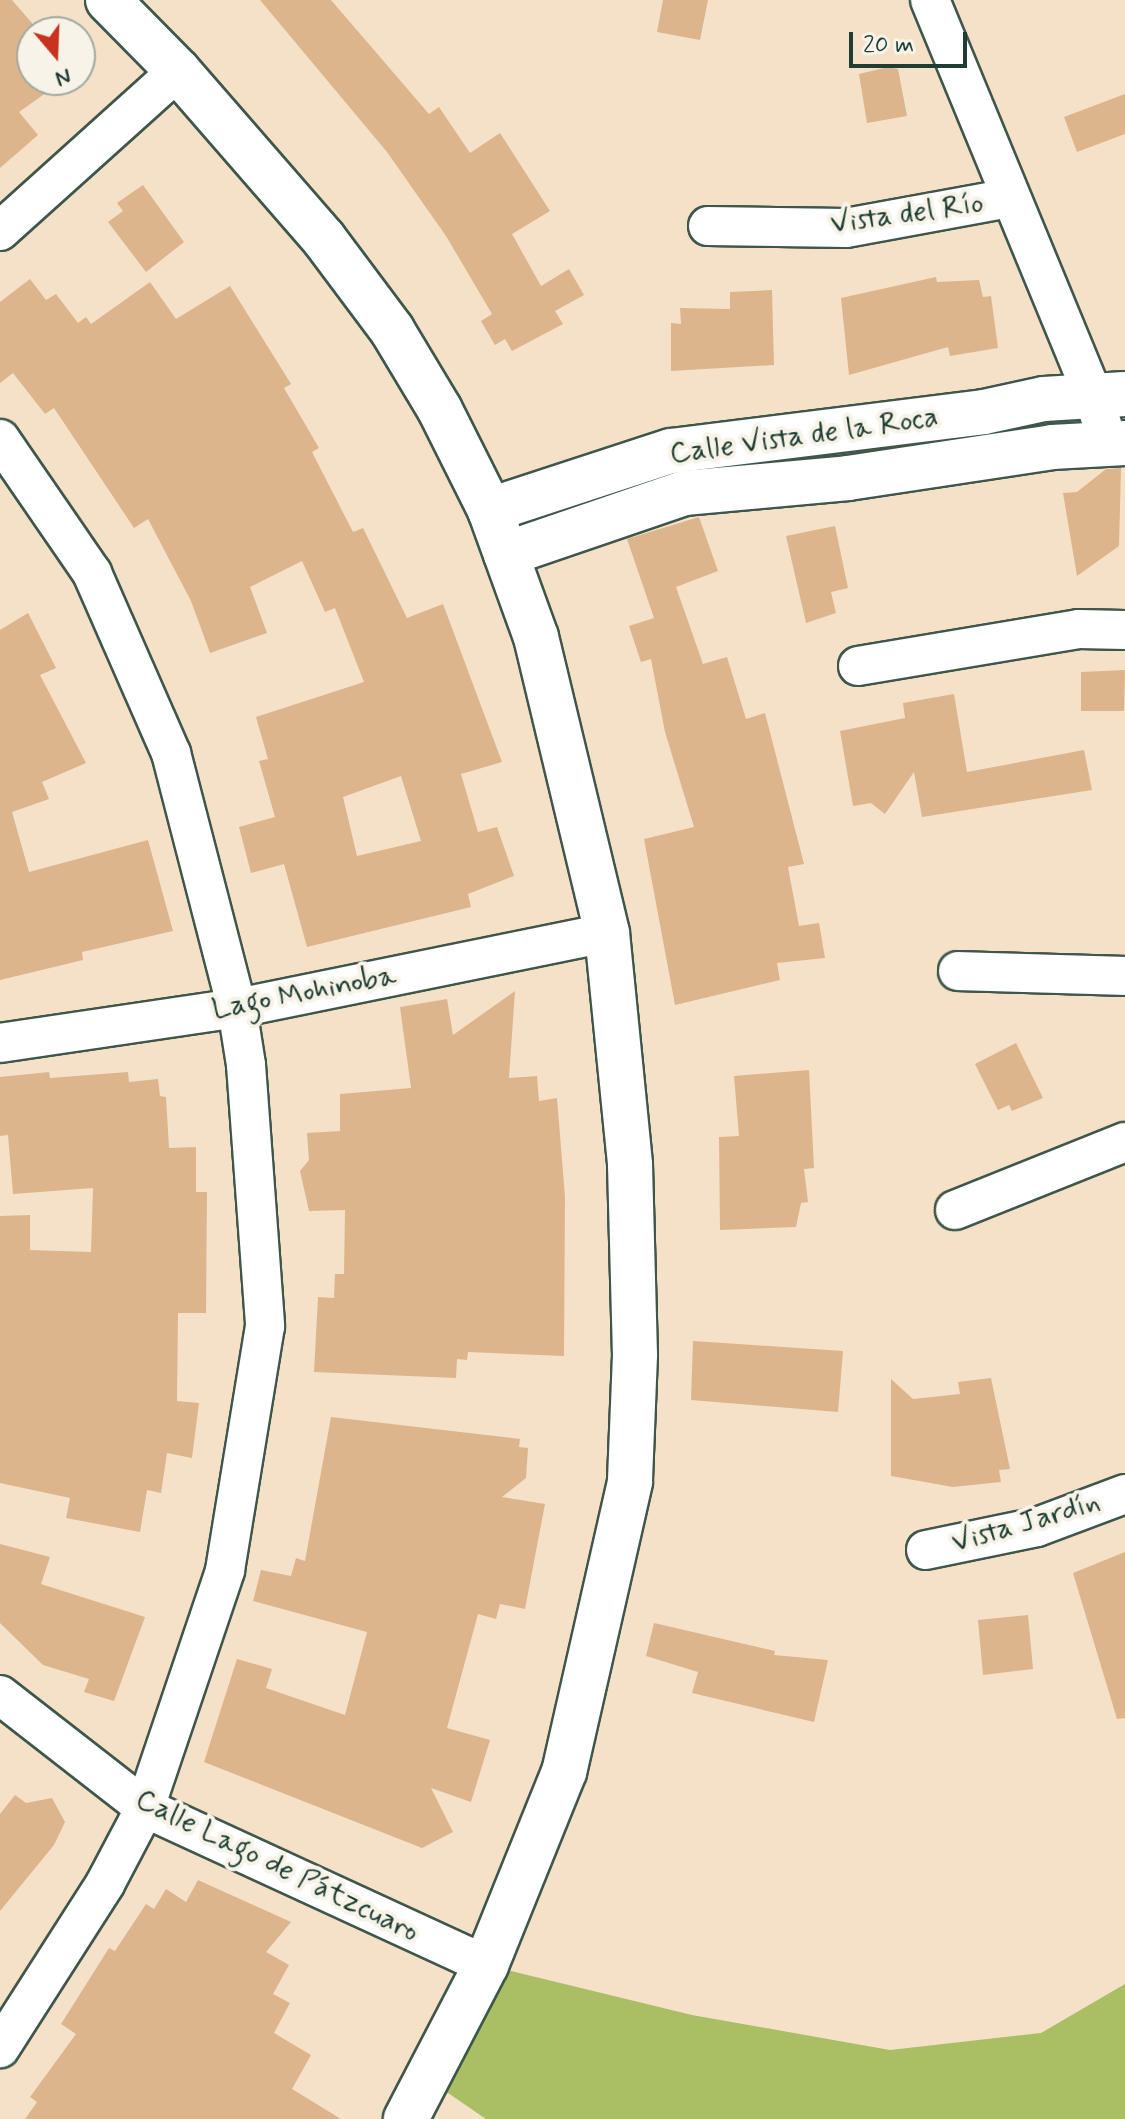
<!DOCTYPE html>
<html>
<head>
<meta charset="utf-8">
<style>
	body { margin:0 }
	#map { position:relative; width:1125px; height:2119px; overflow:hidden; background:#f5e1c8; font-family:Mynerve,sans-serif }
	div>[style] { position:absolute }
	.green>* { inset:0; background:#aabf64 }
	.building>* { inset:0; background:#dcb58d }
	.roads { filter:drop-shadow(2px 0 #3f564a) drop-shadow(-2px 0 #3f564a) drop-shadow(0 2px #3f564a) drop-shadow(0 -2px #3f564a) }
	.minor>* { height:38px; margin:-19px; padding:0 19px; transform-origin:19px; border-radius:19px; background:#fff }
	.tertiary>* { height:44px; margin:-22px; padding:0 22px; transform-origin:22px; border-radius:22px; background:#fff }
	span { translate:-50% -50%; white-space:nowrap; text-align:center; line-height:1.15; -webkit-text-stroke:8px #f7f3e8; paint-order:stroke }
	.street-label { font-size:30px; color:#1f3d34 }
	.north { position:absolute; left:16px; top:16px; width:80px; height:80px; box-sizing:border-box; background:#f7f3e8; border:2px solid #a1aaa0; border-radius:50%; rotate:161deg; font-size:22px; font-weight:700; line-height:32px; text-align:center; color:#1f3d34 }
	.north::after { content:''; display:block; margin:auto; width:28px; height:36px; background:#c8321e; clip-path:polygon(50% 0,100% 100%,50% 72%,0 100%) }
	.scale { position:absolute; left:849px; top:32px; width:118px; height:36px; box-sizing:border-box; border:4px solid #1f3d34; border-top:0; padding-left:10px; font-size:24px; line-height:28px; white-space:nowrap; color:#1f3d34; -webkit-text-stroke:6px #f7f3e8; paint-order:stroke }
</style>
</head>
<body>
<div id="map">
	<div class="green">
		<div style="clip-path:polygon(486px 1965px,692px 2015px,890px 2050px,1041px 2033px,1125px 1984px,1125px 2119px,486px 2119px,429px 2080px)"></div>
	</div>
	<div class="building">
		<div style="clip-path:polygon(0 0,12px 0,32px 23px,32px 80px,64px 80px,19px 112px,38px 135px,0 168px)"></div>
		<div style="clip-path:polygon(260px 0,331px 0,429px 114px,439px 107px,470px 153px,500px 133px,550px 211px,512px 234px,541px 286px,569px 269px,584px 295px,555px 311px,563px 324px,512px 351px,505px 339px,495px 345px,481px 321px,492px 314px,446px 236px,387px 152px)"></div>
		<div style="clip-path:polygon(663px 0,708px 0,700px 40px,657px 32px)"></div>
		<div style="clip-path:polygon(888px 67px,898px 69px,907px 116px,867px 123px,859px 74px)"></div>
		<div style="clip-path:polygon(1125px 94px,1125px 134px,1077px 152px,1064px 117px)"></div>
		<div style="clip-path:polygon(143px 185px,184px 242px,146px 272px,108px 222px,123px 211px,117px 203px)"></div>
		<div style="clip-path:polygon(936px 277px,937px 282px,979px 280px,983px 297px,991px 296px,998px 348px,950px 356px,948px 347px,849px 375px,841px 298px)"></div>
		<div style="clip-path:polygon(evenodd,30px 279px,46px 300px,56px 294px,78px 323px,86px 317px,91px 324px,150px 282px,176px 319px,230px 286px,291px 384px,284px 388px,319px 448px,312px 452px,353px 532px,363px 528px,407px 618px,443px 604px,502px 762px,461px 774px,478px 832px,497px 827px,514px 876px,468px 894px,471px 907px,307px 947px,284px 864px,251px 873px,239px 827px,275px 817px,259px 761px,268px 759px,256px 717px,364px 682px,335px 608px,325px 612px,302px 561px,250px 587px,267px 633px,210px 653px,191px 601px,148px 519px,134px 528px,54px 408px,45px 414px,13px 373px,0 383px,0 302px,30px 279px,401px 776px,421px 841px,357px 856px,343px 797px,401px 776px)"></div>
		<div style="clip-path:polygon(772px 290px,774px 365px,671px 371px,671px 323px,681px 324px,680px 308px,730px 309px,730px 292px)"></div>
		<div style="clip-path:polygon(1121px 468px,1119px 546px,1077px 576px,1063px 493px,1077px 492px,1106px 469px)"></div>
		<div style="clip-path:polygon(699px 517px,718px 571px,676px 587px,703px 664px,727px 657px,746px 719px,765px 713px,804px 864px,788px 867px,799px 926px,819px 923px,825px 958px,777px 963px,780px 980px,675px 1005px,644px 839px,694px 827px,665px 732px,651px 659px,641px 662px,629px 626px,654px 618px,627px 539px)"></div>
		<div style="clip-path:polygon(835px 526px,848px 588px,831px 592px,836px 613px,806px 623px,786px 536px)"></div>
		<div style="clip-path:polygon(28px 613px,56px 668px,40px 675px,86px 763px,42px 782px,49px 799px,12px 812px,29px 872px,148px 840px,173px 931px,82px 952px,83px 960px,0 980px,0 630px)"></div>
		<div style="clip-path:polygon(1125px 670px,1124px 711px,1081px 711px,1081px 672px)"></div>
		<div style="clip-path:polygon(954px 694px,967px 772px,1084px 750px,1092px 790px,922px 817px,914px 772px,885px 814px,871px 803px,853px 806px,840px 731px,905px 718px,903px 703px)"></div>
		<div style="clip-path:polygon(515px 991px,509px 1078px,537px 1076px,539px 1101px,557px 1098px,565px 1197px,564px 1356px,468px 1352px,467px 1360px,457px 1359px,456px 1378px,314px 1372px,318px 1297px,334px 1298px,335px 1274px,344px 1274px,345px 1210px,309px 1211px,300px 1171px,309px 1160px,307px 1133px,340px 1131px,340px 1094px,411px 1088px,400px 1007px,447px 999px,453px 1035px)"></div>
		<div style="clip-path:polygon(1016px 1043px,1043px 1098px,1012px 1111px,1009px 1105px,998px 1110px,975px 1064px)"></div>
		<div style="clip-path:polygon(809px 1070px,814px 1168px,804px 1169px,808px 1202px,801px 1203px,796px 1227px,720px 1230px,719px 1137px,739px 1136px,734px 1076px)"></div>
		<div style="clip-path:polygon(49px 1072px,50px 1078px,128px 1072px,129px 1082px,158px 1079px,160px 1096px,166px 1097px,169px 1148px,196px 1147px,196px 1192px,207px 1192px,206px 1313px,178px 1313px,177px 1401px,199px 1403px,192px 1458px,167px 1453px,161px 1493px,147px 1490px,140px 1532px,66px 1518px,70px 1498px,0 1483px,0 1216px,30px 1215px,30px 1250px,91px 1252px,93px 1188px,13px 1194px,8px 1135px,0 1136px,0 1077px)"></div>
		<div style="clip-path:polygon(693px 1341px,843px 1351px,838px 1412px,691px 1400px)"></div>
		<div style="clip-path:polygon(991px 1378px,1010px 1469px,999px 1470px,1001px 1482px,953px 1487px,891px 1476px,891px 1379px,913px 1399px,960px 1394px,958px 1382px)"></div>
		<div style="clip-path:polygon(331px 1417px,520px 1439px,519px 1447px,528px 1448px,526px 1478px,502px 1497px,545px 1504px,525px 1609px,500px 1604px,496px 1619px,478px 1614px,447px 1728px,490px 1740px,471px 1802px,431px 1788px,453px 1832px,422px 1848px,204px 1762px,237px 1659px,272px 1669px,266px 1688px,345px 1715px,367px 1632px,253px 1601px,261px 1570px,291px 1576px,296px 1558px,305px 1561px)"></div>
		<div style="clip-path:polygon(0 1544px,50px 1557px,41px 1584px,145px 1617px,114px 1701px,84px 1692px,89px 1679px,43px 1665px,0 1623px)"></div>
		<div style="clip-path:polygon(1125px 1552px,1125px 1718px,1117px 1719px,1073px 1573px)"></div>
		<div style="clip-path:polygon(1028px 1615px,1033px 1669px,983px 1675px,978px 1620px)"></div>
		<div style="clip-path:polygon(654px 1623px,775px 1651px,774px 1655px,828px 1660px,814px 1722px,692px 1693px,698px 1672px,646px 1656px)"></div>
		<div style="clip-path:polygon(15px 1795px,26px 1803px,52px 1798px,65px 1822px,54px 1845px,0 1911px,0 1814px)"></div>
		<div style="clip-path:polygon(198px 1880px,291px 1922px,266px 1952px,289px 1965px,273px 1994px,290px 2003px,274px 2033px,311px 2055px,292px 2089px,341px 2119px,25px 2119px,37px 2102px,30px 2097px,76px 2034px,61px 2024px,109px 1948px,115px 1951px,146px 1904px,154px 1909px,166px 1889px,186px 1902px)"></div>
	</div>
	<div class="roads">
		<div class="minor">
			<div style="left:930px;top:0;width:427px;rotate:67.6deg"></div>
			<div style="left:1093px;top:395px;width:50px;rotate:72.6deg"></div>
			<div style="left:708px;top:226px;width:138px;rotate:0.8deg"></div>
			<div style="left:846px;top:228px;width:167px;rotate:-10.4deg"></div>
			<div style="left:0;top:231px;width:239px;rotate:-42deg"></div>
			<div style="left:0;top:439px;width:163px;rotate:55.5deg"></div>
			<div style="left:92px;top:573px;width:197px;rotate:66.3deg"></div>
			<div style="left:171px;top:753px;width:263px;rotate:75.5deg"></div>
			<div style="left:237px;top:1008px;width:58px;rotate:81deg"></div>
			<div style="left:246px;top:1065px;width:262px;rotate:85.8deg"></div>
			<div style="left:265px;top:1326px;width:248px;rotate:99.3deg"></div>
			<div style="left:225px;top:1571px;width:250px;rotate:108.7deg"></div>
			<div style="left:145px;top:1808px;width:86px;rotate:117.8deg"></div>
			<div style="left:105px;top:1884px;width:195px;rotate:122.6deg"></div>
			<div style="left:858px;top:666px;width:224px;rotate:-9.5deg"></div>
			<div style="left:1079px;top:629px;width:46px;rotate:1.2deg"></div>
			<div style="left:958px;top:971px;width:167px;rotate:1.7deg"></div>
			<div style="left:0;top:1043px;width:240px;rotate:-8.4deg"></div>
			<div style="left:237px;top:1008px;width:378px;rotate:-11.5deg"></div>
			<div style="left:955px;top:1210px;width:183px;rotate:-21.8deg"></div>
			<div style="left:926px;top:1550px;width:113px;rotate:-11.7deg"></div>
			<div style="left:1037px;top:1527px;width:94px;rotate:-20.6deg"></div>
			<div style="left:0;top:1695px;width:184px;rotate:37.9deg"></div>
			<div style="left:145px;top:1808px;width:375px;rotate:24.7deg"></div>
		</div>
		<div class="tertiary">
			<div style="left:108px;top:0;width:100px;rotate:45.4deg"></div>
			<div style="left:178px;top:71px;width:223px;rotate:49deg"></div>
			<div style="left:324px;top:239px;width:114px;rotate:53.2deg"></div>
			<div style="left:392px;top:330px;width:93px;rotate:59deg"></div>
			<div style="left:440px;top:410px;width:112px;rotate:63.4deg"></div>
			<div style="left:490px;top:510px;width:135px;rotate:70.1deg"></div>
			<div style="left:536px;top:637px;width:304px;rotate:76.5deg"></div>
			<div style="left:607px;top:933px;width:233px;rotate:84.3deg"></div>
			<div style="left:630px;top:1165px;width:190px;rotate:88.5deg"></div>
			<div style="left:635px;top:1355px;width:127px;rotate:92.3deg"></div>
			<div style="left:630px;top:1482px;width:297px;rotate:102.8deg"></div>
			<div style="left:564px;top:1772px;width:208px;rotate:112deg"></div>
			<div style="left:486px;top:1965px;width:174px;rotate:117.5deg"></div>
			<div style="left:490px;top:510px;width:190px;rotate:-18.1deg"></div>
			<div style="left:671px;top:451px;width:315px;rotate:-7.1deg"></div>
			<div style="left:984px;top:412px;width:61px;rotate:-12.2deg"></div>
			<div style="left:1044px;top:399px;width:81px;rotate:-3.5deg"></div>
			<div style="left:506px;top:554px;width:188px;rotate:-18.9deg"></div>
			<div style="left:684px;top:493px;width:165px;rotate:-5.2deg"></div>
			<div style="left:848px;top:478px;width:206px;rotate:-8.6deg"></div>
			<div style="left:1052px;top:447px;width:73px;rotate:-3.1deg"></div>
		</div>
	</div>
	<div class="street-label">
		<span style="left:907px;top:214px;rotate:-8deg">Vista del Río</span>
		<span style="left:804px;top:436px;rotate:-8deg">Calle Vista de la Roca</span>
		<span style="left:304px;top:993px;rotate:-11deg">Lago Mohinoba</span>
		<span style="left:1026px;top:1523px;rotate:-16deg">Vista Jardín</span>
		<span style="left:277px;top:1866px;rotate:26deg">Calle Lago de Pátzcuaro</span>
	</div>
	<div class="north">N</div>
	<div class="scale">20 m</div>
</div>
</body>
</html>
